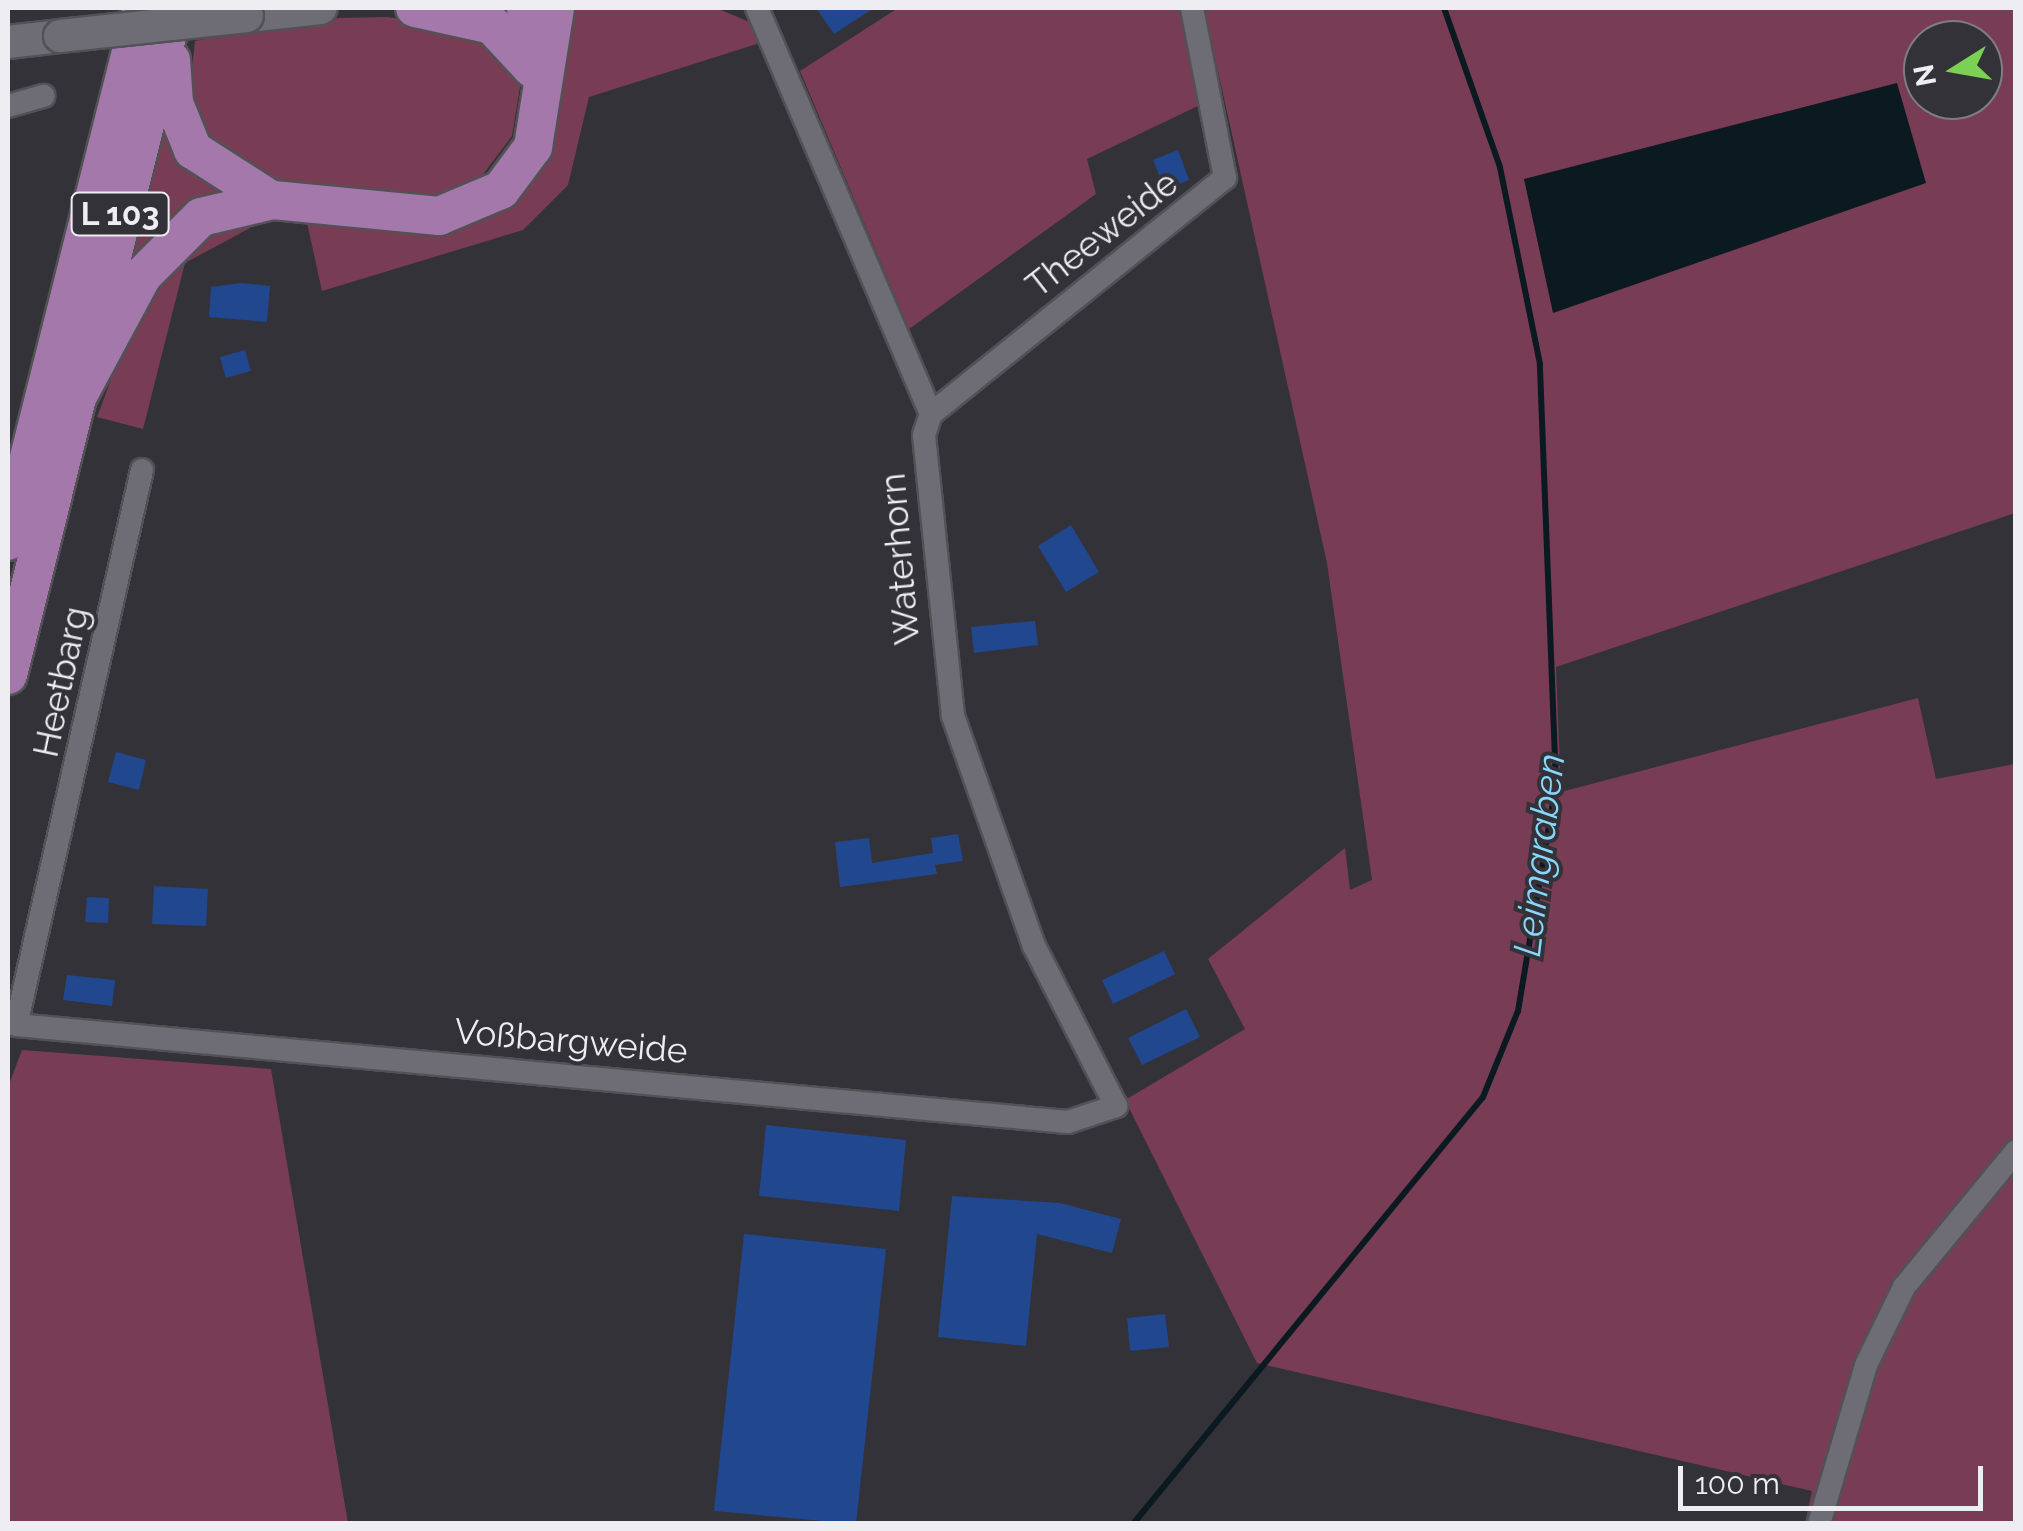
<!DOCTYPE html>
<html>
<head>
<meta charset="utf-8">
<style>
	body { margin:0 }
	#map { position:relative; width:2023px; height:1531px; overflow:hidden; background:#333239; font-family:Raleway,sans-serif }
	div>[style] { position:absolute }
	.green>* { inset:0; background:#783d55 }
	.water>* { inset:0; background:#0b1a21 }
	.stream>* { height:6px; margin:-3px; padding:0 3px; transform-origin:3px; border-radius:3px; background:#0b1a21 }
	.building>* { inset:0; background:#21478e }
	.roads { filter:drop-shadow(2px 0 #525156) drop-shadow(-2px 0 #525156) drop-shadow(0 2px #525156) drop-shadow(0 -2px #525156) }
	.minor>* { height:22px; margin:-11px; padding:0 11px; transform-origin:11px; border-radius:11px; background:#6e6d75 }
	.secondary>* { height:32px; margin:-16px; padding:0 16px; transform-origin:16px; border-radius:16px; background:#6e6d75 }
	.trunk>* { height:38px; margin:-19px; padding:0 19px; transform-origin:19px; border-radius:19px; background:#a478aa }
	.bridges { filter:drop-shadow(2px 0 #525156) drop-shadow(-2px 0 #525156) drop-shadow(0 2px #525156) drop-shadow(0 -2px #525156) }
	.secondary-bridge>* { height:32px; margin:-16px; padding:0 16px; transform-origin:16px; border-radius:16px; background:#6e6d75 }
	span { translate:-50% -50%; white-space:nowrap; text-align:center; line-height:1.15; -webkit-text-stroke:8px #333239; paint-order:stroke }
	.shield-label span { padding:2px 8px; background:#333239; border:2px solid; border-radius:8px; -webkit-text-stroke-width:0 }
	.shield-label { font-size:32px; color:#eeedf1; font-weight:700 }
	.street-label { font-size:35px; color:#eeedf1 }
	.water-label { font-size:38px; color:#88d6fc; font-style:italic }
	.frame { position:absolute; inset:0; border:10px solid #eeedf1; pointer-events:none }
	.north { position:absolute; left:1903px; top:20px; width:100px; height:100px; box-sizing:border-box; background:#333239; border:2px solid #7e7d83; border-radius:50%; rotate:259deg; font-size:28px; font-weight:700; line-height:40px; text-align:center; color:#eeedf1 }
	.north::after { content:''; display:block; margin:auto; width:35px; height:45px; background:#7cd155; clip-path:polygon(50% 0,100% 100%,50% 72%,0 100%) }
	.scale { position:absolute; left:1678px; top:1466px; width:305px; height:45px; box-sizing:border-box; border:5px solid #eeedf1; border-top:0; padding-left:12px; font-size:30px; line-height:35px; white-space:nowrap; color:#eeedf1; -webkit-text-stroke:8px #333239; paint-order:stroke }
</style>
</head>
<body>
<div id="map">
	<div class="green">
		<div style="clip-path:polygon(570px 8px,716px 8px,752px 23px,763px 42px,589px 97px,568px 185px,523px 230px,322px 291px,306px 218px,261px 222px,185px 263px,143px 429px,97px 417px,139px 305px,210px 222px,314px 215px,397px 231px,461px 223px,503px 202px)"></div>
		<div style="clip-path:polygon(898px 8px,1180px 8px,1202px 104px,1087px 159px,1096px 194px,909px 329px,800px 71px)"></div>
		<div style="clip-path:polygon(evenodd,1204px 8px,2015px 8px,2015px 513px,1556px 667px,1561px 792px,1918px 698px,1936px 779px,2015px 764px,2015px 1523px,1805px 1523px,1812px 1491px,1257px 1363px,1125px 1100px,1245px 1029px,1208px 959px,1345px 848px,1350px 890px,1372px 880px,1327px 563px,1204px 8px,1923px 40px,1983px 40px,1983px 100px,1923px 100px,1923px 40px)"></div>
		<div style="clip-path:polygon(387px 17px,481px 30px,521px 81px,512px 136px,481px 177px,436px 196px,263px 182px,198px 131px,189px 96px,195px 41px,292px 19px)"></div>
		<div style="clip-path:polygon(160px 107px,235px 193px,107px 317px)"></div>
		<div style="clip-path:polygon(22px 1050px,271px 1069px,348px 1523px,8px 1523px,8px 1087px)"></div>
	</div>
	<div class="water">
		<div style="clip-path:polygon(1897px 83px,1926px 183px,1553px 313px,1524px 179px)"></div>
	</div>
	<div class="stream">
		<div style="left:1133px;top:1524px;width:552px;rotate:-50.66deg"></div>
		<div style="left:1483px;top:1097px;width:93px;rotate:-67.9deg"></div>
		<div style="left:1518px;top:1011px;width:229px;rotate:-80.5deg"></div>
		<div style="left:1556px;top:785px;width:421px;rotate:-92.2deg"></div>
		<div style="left:1540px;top:364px;width:201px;rotate:-101.5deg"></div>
		<div style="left:1500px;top:167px;width:169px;rotate:-109.4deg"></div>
	</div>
	<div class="building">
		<div style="clip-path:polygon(816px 8px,874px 8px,834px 34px)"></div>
		<div style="clip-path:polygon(1178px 150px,1189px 180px,1165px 190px,1153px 160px)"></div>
		<div style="clip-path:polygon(241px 283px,270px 286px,267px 322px,209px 317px,211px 287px)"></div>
		<div style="clip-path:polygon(245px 350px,251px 371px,226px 378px,220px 357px)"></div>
		<div style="clip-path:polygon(1071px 525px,1099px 572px,1066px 592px,1038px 546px)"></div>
		<div style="clip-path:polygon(1035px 621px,1038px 645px,974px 653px,971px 627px)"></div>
		<div style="clip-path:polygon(116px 752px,146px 760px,139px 790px,108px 782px)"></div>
		<div style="clip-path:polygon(958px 834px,963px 861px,935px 865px,937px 874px,840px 887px,835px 842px,869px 838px,872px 863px,933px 853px,931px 838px)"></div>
		<div style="clip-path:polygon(154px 886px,208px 889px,206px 926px,152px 924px)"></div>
		<div style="clip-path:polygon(87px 897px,109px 898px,108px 923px,85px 922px)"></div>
		<div style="clip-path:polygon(1164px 951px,1175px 974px,1113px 1004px,1102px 980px)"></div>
		<div style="clip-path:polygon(67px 975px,115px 980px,112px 1006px,63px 1000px)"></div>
		<div style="clip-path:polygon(1186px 1009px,1200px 1037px,1142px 1065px,1128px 1038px)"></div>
		<div style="clip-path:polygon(766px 1125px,906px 1140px,899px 1211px,759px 1196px)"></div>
		<div style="clip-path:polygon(952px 1196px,1060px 1203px,1121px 1219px,1112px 1253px,1037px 1234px,1026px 1346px,938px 1337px)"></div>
		<div style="clip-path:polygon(744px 1234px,886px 1249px,856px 1524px,714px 1511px)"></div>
		<div style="clip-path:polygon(1165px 1314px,1169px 1347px,1130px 1351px,1127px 1318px)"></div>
	</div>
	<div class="roads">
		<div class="minor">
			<div style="left:8px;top:106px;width:37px;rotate:-16deg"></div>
			<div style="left:931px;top:414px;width:377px;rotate:-38.8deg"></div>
			<div style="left:1225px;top:178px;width:173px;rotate:-101deg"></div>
			<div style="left:142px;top:470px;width:569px;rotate:102.79deg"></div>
			<div style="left:16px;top:1025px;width:1056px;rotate:5.27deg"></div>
			<div style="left:1068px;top:1122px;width:51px;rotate:-18.4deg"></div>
			<div style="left:1116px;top:1106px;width:180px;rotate:-117.1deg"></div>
			<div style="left:1034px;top:946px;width:244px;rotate:-109.4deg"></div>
			<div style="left:953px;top:716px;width:282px;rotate:-95.9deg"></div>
			<div style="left:924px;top:435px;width:22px;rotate:-72deg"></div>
			<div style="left:931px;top:414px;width:442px;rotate:-113.2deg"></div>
			<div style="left:1819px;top:1524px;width:166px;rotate:-73.5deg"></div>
			<div style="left:1866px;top:1365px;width:87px;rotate:-64deg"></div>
			<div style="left:1904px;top:1287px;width:176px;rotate:-50.5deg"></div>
		</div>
		<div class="secondary">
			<div style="left:247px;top:16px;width:74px;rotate:-6.2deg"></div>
			<div style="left:8px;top:42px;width:52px;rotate:-6.6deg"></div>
		</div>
		<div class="trunk">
			<div style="left:415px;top:8px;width:79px;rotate:12.4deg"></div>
			<div style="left:492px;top:25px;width:59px;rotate:47.1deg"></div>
			<div style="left:526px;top:8px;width:59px;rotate:85.2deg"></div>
			<div style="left:171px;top:60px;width:43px;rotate:86deg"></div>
			<div style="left:174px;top:103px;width:51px;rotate:68deg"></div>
			<div style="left:193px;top:150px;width:89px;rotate:32.6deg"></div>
			<div style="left:74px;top:403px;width:145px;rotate:-61.7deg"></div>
			<div style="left:143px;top:275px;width:82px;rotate:-45deg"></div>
			<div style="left:201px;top:217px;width:74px;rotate:-13.3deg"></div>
			<div style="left:273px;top:200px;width:167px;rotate:5.5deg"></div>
			<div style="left:439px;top:216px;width:67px;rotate:-22.8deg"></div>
			<div style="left:501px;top:190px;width:54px;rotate:-53.3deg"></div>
			<div style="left:533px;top:147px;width:141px;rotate:-81deg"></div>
			<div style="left:8px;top:541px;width:550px;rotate:-75.89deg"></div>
			<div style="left:8px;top:675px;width:687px;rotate:-76.02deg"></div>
		</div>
	</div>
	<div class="bridges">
		<div class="secondary-bridge">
			<div style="left:60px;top:36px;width:188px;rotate:-6.1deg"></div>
		</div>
	</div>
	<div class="shield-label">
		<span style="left:120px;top:214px">L 103</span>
	</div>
	<div class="street-label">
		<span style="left:1102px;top:234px;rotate:-38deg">Theeweide</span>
		<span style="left:900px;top:559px;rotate:-95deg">Waterhorn</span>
		<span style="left:61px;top:682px;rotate:-78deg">Heetbarg</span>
		<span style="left:571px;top:1041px;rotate:5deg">Voßbargweide</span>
	</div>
	<div class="water-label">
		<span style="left:1539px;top:855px;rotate:-83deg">Leimgraben</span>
	</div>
	<div class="frame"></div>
	<div class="north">N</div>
	<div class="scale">100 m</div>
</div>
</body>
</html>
